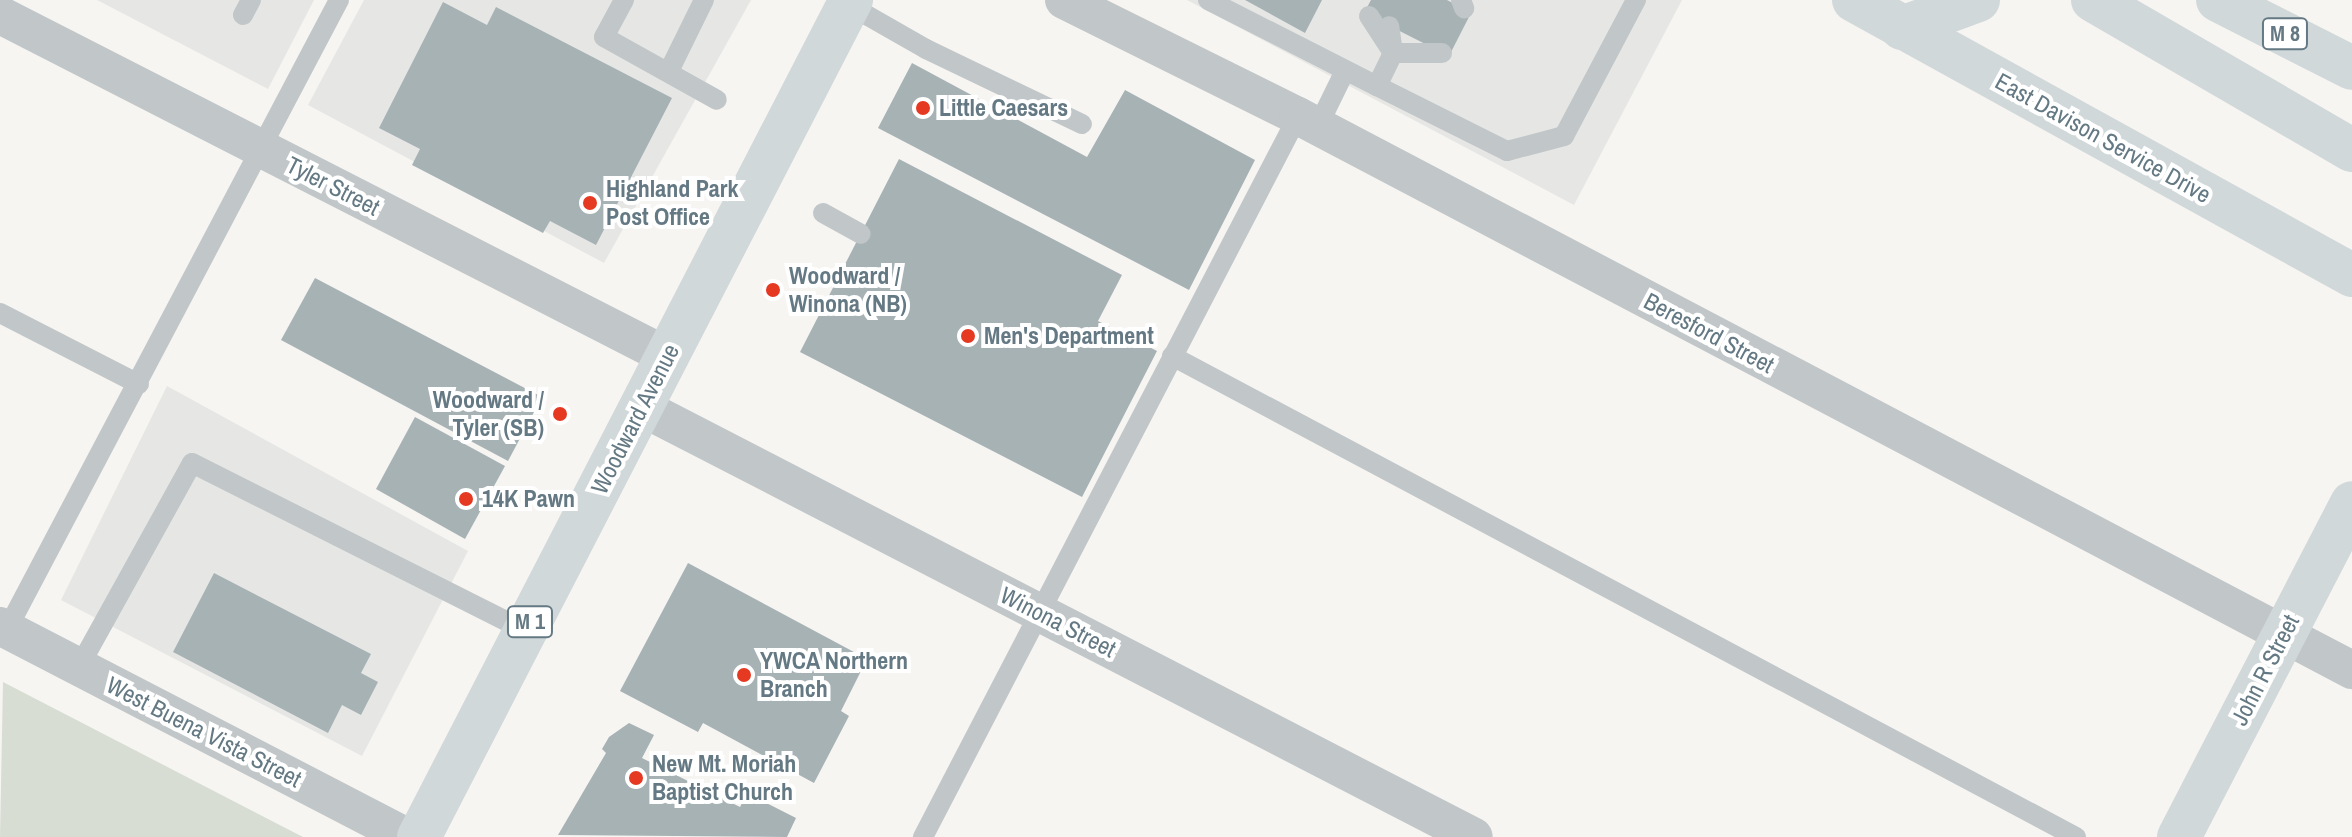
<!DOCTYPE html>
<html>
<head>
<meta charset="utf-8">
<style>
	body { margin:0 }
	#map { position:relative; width:2352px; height:837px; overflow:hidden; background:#f6f5f2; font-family:"Archivo Narrow",sans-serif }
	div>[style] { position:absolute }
	.built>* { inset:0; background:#e6e7e5 }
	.green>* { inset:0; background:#d8ddd3 }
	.building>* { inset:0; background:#a7b2b5 }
	.lane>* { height:20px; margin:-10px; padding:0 10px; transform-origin:10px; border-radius:10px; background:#c1c6c8 }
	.street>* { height:38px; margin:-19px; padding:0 19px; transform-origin:19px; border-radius:19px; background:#c1c6c8 }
	.secondary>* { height:44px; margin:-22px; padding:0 22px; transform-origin:22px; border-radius:22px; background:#d1d8da }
	.primary>* { height:44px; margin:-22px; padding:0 22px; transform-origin:22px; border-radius:22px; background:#d1d8da }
	.highway>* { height:44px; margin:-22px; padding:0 22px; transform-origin:22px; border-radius:22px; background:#d1d8da }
	.dots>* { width:22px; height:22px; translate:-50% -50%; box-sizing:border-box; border:4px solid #fff; border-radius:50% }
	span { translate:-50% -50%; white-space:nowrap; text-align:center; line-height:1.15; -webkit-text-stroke:8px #fff; paint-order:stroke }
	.shield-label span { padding:2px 6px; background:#fff; border:2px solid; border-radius:6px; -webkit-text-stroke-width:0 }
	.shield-label { font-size:22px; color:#647983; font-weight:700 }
	.poi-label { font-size:24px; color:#647983; font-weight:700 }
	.left { translate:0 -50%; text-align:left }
	.right { translate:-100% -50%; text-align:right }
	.street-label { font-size:24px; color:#647983 }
</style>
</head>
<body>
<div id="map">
	<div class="built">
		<div style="clip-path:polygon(97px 0,314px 0,268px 89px)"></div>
		<div style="clip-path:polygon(364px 0,751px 0,604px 263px,308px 105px)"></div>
		<div style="clip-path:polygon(1187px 0,1682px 0,1574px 205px)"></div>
		<div style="clip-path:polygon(167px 386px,468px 551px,362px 756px,61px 600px)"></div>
	</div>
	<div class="green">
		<div style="clip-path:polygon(3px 682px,303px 837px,0 837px)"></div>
	</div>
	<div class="building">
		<div style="clip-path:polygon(1245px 0,1322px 0,1305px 33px)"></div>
		<div style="clip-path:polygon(1371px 0,1447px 0,1471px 13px,1449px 56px,1364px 13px)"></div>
		<div style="clip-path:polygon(443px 2px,487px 25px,496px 7px,672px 98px,596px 245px,550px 221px,543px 233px,412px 165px,420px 149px,379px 128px)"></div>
		<div style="clip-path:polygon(912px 63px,1087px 157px,1125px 90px,1255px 160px,1189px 290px,878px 128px)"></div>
		<div style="clip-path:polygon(899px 159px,1122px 275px,1098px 321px,1157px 351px,1082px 497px,800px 352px)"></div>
		<div style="clip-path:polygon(315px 278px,542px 397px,508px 461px,281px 340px)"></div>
		<div style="clip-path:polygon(415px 417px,505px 466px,465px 539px,376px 489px)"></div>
		<div style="clip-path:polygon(688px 563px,867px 659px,841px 711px,849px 716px,814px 783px,703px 723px,698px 732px,620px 691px)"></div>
		<div style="clip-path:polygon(214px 573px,371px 654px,361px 673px,378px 682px,361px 715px,342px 705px,328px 733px,173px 652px)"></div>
		<div style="clip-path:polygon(629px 723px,654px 735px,642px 758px,740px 807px,747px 793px,796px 818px,787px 837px,558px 835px,606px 753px,602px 749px,609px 737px)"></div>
	</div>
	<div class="lane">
		<div style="left:624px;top:0;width:42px;rotate:118.4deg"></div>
		<div style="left:604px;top:37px;width:129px;rotate:29.1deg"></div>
		<div style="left:1208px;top:0;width:190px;rotate:27deg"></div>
		<div style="left:1377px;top:86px;width:37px;rotate:-64deg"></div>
		<div style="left:1393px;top:53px;width:27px;rotate:-98deg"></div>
		<div style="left:1461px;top:0;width:9px;rotate:69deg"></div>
		<div style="left:849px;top:5px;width:89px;rotate:29.7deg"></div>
		<div style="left:926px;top:49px;width:173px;rotate:25.7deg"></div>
		<div style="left:243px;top:15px;width:17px;rotate:-62deg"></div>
		<div style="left:1369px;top:16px;width:44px;rotate:57deg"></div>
		<div style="left:1393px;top:53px;width:49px"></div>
		<div style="left:669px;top:71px;width:79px;rotate:-63.8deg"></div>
		<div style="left:1377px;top:86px;width:145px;rotate:26.6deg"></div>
		<div style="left:1507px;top:151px;width:59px;rotate:-14.7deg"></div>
		<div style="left:1564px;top:136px;width:154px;rotate:-62.1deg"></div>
		<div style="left:1318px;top:126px;width:61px;rotate:-63.9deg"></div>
		<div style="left:823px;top:213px;width:43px;rotate:28.9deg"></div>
		<div style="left:0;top:313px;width:156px;rotate:27.1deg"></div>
		<div style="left:1172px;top:356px;width:1024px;rotate:28.02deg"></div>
		<div style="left:3px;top:637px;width:720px;rotate:-62.19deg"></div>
		<div style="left:79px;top:667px;width:233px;rotate:-61deg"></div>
		<div style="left:192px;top:463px;width:374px;rotate:26.7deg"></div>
		<div style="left:923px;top:837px;width:813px;rotate:-62.52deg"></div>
	</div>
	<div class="street">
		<div style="left:1064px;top:0;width:261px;rotate:26.4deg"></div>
		<div style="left:1298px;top:116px;width:1191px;rotate:27.73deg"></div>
		<div style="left:0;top:15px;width:749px;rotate:27.08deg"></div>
		<div style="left:641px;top:407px;width:937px;rotate:27.3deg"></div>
		<div style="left:0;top:626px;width:458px;rotate:27.4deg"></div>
	</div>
	<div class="secondary">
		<div style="left:2179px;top:837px;width:376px;rotate:-62.6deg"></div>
	</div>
	<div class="primary">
		<div style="left:1854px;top:0;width:569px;rotate:28.91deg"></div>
		<div style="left:1902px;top:28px;width:81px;rotate:-20.2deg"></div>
		<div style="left:419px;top:837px;width:942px;rotate:-62.7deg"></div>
	</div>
	<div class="highway">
		<div style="left:2093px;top:0;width:299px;rotate:30.1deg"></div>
		<div style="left:2218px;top:0;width:150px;rotate:26.9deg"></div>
	</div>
	<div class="dots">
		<div style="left:923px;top:108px;background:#e53922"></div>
		<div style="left:590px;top:203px;background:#e53922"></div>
		<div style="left:773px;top:290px;background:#e53922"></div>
		<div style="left:968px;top:336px;background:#e53922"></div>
		<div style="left:560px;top:414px;background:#e53922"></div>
		<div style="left:466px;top:499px;background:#e53922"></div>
		<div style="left:744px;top:675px;background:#e53922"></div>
		<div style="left:636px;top:778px;background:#e53922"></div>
	</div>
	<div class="shield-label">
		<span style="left:2285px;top:34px">M 8</span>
		<span style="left:530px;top:622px">M 1</span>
	</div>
	<div class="poi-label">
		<span class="left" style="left:939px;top:108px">Little Caesars</span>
		<span class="left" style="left:606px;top:203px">Highland Park<br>Post Office</span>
		<span class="left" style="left:789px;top:290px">Woodward /<br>Winona (NB)</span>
		<span class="left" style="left:984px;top:336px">Men's Department</span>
		<span class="right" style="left:544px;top:414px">Woodward /<br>Tyler (SB)</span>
		<span class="left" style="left:482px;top:499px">14K Pawn</span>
		<span class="left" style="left:760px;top:675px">YWCA Northern<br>Branch</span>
		<span class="left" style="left:652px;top:778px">New Mt. Moriah<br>Baptist Church</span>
	</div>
	<div class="street-label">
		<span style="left:2103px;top:138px;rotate:29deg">East Davison Service Drive</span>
		<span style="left:333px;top:186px;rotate:27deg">Tyler Street</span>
		<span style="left:1709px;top:333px;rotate:28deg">Beresford Street</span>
		<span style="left:635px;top:419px;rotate:-63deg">Woodward Avenue</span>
		<span style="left:1058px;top:622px;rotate:27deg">Winona Street</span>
		<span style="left:2265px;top:670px;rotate:-63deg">John R Street</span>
		<span style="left:204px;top:732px;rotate:27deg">West Buena Vista Street</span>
	</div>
</div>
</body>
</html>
